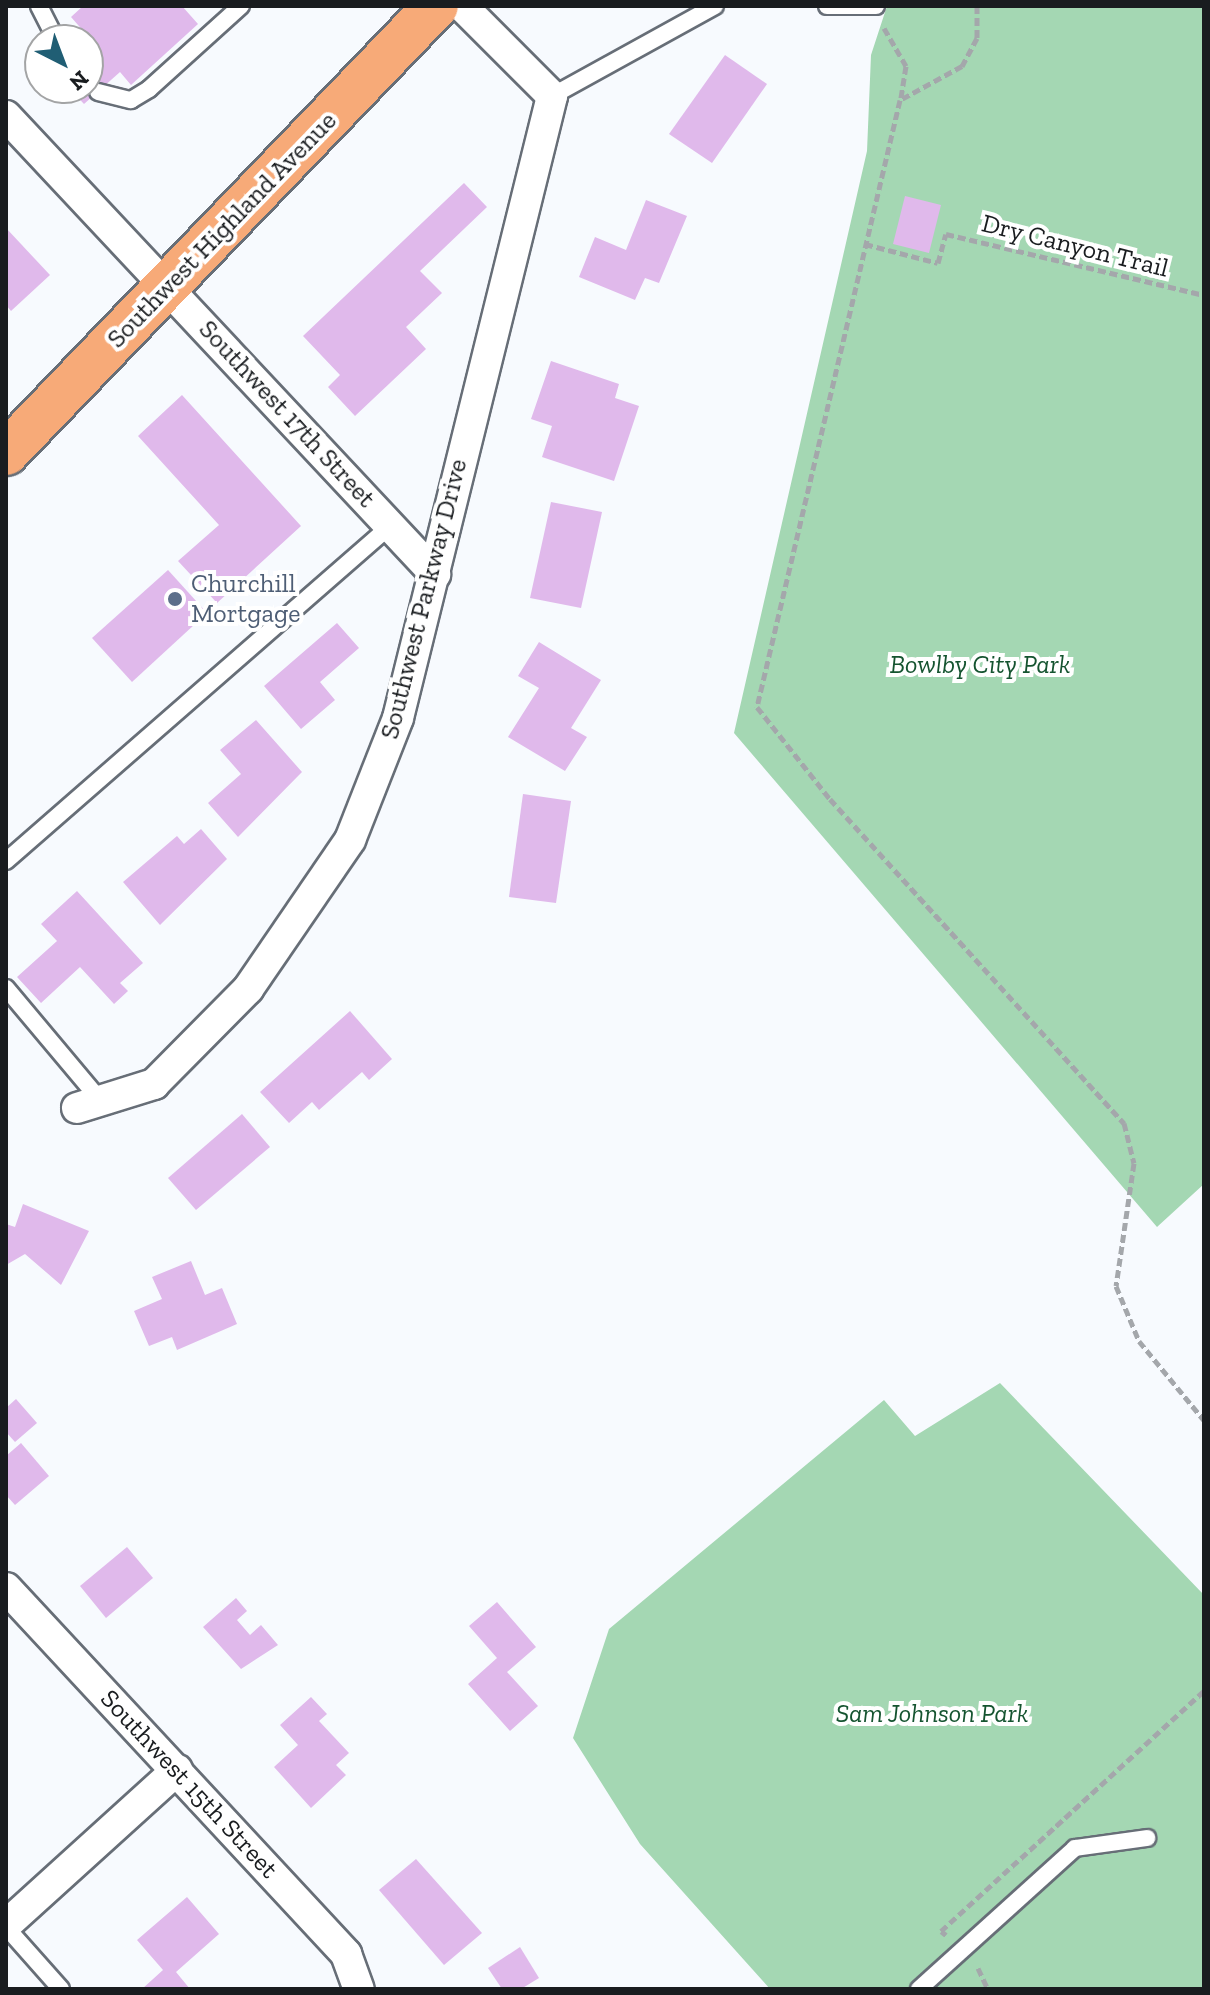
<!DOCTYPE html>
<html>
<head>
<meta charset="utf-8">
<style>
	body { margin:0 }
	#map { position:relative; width:1210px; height:1995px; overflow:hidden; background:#f7fafe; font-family:"Zilla Slab",serif }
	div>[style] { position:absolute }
	.green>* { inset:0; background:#a4d7b3 }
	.building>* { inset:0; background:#e0b9eb }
	.path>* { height:5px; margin-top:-2.5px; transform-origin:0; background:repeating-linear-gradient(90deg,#a4a7ab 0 8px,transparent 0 12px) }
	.roads { filter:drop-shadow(2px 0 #676e77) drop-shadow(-2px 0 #676e77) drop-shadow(0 2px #676e77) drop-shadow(0 -2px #676e77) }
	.lane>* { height:16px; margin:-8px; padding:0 8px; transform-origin:8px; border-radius:8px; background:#fff }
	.street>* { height:30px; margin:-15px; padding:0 15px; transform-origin:15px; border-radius:15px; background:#fff }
	.highway>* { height:44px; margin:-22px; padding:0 22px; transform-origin:22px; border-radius:22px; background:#f7aa78 }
	.dots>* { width:22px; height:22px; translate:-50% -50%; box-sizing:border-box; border:4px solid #fff; border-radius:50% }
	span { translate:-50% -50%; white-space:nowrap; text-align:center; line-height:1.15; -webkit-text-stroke:8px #fff; paint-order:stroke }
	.street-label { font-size:26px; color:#191c1f }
	.service-label { font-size:26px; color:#4e5e75 }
	.left { translate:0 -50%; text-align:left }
	.park-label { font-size:26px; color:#155430; font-style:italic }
	.frame { position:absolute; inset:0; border:8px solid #191c1f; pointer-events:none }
	.north { position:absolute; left:24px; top:24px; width:80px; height:80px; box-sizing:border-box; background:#fff; border:2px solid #a3a4a5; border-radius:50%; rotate:138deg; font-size:22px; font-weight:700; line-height:32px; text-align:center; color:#191c1f }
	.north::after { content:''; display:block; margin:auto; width:28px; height:36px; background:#205e74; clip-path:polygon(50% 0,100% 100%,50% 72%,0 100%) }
</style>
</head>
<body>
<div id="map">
	<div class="green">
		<div style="clip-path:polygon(887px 6px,1204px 6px,1204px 1184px,1157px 1227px,734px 733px,867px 151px,871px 55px)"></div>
		<div style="clip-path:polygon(1000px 1383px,1204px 1595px,1204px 1989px,770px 1989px,640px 1844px,573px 1738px,609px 1629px,884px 1400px,915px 1436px)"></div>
	</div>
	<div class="building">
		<div style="clip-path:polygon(83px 6px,182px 6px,198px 24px,131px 85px,120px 72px,84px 104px,69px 88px,88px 88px,88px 60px,100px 50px,71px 17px)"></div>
		<div style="clip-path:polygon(725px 55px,767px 84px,712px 163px,669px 134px)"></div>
		<div style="clip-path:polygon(464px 183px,487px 207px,420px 271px,442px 293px,406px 327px,426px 349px,355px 416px,328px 387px,340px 375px,303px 336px)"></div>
		<div style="clip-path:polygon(905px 196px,941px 205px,929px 253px,893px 244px)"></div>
		<div style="clip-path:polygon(646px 200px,687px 216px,659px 283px,645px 278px,635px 300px,579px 277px,595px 237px,626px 250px)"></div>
		<div style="clip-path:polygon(6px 228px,50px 275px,11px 311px,6px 305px)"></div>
		<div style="clip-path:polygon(551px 361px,619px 384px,615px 398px,639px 406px,614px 481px,542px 457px,552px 426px,531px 419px)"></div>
		<div style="clip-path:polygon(182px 395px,301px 526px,217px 603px,178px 561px,219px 525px,138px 436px)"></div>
		<div style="clip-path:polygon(551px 502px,602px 512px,581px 608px,530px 598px)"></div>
		<div style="clip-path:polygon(168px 570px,207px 613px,132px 682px,92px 638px)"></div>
		<div style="clip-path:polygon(337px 623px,359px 648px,320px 682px,335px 700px,301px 729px,264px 686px)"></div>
		<div style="clip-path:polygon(539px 642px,601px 680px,571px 728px,587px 737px,565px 771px,508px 737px,539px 688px,518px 676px)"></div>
		<div style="clip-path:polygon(256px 720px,302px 772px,238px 837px,208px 803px,241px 774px,220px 750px)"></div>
		<div style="clip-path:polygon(523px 794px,571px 801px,556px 903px,509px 897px)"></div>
		<div style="clip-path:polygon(201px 829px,227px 859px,160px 925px,123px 882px,177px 836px,184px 844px)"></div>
		<div style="clip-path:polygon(77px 891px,143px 963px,120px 983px,128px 991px,114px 1004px,80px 967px,41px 1003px,17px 977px,57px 941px,41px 924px)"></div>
		<div style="clip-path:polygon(350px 1011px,392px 1059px,369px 1080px,362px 1072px,319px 1110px,312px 1102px,289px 1123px,260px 1092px)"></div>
		<div style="clip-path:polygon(242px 1114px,270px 1147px,196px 1210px,168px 1178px)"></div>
		<div style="clip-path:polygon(23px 1204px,89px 1231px,61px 1285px,25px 1254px,6px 1265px,6px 1224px,15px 1227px)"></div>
		<div style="clip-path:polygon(191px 1261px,205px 1295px,222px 1288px,237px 1324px,177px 1350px,172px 1337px,149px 1346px,134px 1311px,162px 1299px,152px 1277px)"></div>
		<div style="clip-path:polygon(16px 1399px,37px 1423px,15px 1442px,6px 1432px,6px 1408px)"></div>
		<div style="clip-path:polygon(21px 1443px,49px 1476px,15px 1505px,6px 1495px,6px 1456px)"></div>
		<div style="clip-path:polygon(127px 1547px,153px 1578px,106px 1618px,80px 1586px)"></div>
		<div style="clip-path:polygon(236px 1598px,247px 1611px,237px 1620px,250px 1635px,261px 1625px,278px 1645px,241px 1669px,203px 1627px)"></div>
		<div style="clip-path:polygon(497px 1602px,536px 1647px,507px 1672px,538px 1706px,510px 1731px,468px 1684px,497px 1658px,469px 1626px)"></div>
		<div style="clip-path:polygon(311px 1697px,327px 1714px,319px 1721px,349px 1753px,336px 1765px,346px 1775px,311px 1808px,274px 1767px,298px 1745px,280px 1725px)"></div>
		<div style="clip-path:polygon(416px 1859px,482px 1933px,444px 1965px,379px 1890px)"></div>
		<div style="clip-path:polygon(187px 1897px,219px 1934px,176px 1972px,190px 1989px,142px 1989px,163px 1970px,137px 1940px)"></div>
		<div style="clip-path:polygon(520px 1947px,539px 1978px,521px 1989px,502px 1989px,488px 1968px)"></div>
	</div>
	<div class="path">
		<div style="left:977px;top:6px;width:32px;rotate:90deg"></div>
		<div style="left:977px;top:38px;width:32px;rotate:118deg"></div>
		<div style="left:962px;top:66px;width:71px;rotate:151.3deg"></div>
		<div style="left:900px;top:100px;width:624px;rotate:103.26deg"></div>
		<div style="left:757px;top:707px;width:117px;rotate:51.6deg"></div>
		<div style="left:830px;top:799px;width:438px;rotate:47.8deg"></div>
		<div style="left:1124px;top:1123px;width:41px;rotate:76deg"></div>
		<div style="left:1134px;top:1163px;width:124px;rotate:98.3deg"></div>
		<div style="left:1116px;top:1286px;width:60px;rotate:67.3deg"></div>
		<div style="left:1139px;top:1341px;width:102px;rotate:50.6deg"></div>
		<div style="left:884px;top:28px;width:44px;rotate:59.9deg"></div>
		<div style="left:906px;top:66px;width:33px;rotate:99deg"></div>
		<div style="left:865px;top:244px;width:75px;rotate:14.6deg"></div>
		<div style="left:938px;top:263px;width:30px;rotate:-75deg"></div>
		<div style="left:946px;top:234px;width:265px;rotate:13.3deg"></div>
		<div style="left:946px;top:1935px;width:6px;rotate:-141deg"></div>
		<div style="left:941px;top:1931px;width:356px;rotate:-42.4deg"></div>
		<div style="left:978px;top:1968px;width:23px;rotate:65deg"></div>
	</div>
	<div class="roads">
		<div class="lane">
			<div style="left:39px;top:6px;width:38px;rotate:63deg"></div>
			<div style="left:827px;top:6px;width:49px"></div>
			<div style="left:98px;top:92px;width:34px;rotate:14deg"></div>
			<div style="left:131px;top:100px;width:21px;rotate:-31deg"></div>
			<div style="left:149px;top:89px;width:124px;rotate:-42.1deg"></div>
			<div style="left:552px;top:96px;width:186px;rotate:-28.9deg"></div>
			<div style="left:6px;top:861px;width:510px;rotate:-41.1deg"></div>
			<div style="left:6px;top:988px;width:146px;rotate:50deg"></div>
			<div style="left:6px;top:1927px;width:83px;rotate:48.4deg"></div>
			<div style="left:919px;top:1989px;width:210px;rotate:-42.1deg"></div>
			<div style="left:1075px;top:1848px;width:73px;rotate:-7.9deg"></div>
		</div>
		<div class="street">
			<div style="left:6px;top:116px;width:628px;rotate:46.87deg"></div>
			<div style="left:77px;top:1108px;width:81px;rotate:-17.3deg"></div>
			<div style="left:154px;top:1084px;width:134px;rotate:-45.3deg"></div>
			<div style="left:248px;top:989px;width:181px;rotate:-55.6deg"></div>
			<div style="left:350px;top:840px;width:131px;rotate:-68.5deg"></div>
			<div style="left:398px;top:718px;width:641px;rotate:-76.09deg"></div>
			<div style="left:552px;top:96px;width:127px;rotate:-135deg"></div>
			<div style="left:6px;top:1588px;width:500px;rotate:47.1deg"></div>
			<div style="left:346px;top:1954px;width:37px;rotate:70deg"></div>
			<div style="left:6px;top:1925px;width:231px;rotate:-42.2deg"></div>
		</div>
		<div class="highway">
			<div style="left:6px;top:453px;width:620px;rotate:-46.11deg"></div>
		</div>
	</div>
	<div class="dots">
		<div style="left:175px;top:599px;background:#5c6f8a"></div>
	</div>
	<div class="street-label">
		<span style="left:222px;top:230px;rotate:-46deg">Southwest Highland Avenue</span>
		<span style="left:1075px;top:246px;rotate:14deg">Dry Canyon Trail</span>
		<span style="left:287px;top:414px;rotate:47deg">Southwest 17th Street</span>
		<span style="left:424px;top:599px;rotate:-76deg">Southwest Parkway Drive</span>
		<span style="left:189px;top:1784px;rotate:47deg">Southwest 15th Street</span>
	</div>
	<div class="service-label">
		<span class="left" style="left:191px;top:599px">Churchill<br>Mortgage</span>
	</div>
	<div class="park-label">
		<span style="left:980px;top:665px">Bowlby City Park</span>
		<span style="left:932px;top:1714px">Sam Johnson Park</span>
	</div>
	<div class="frame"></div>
	<div class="north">N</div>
</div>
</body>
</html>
